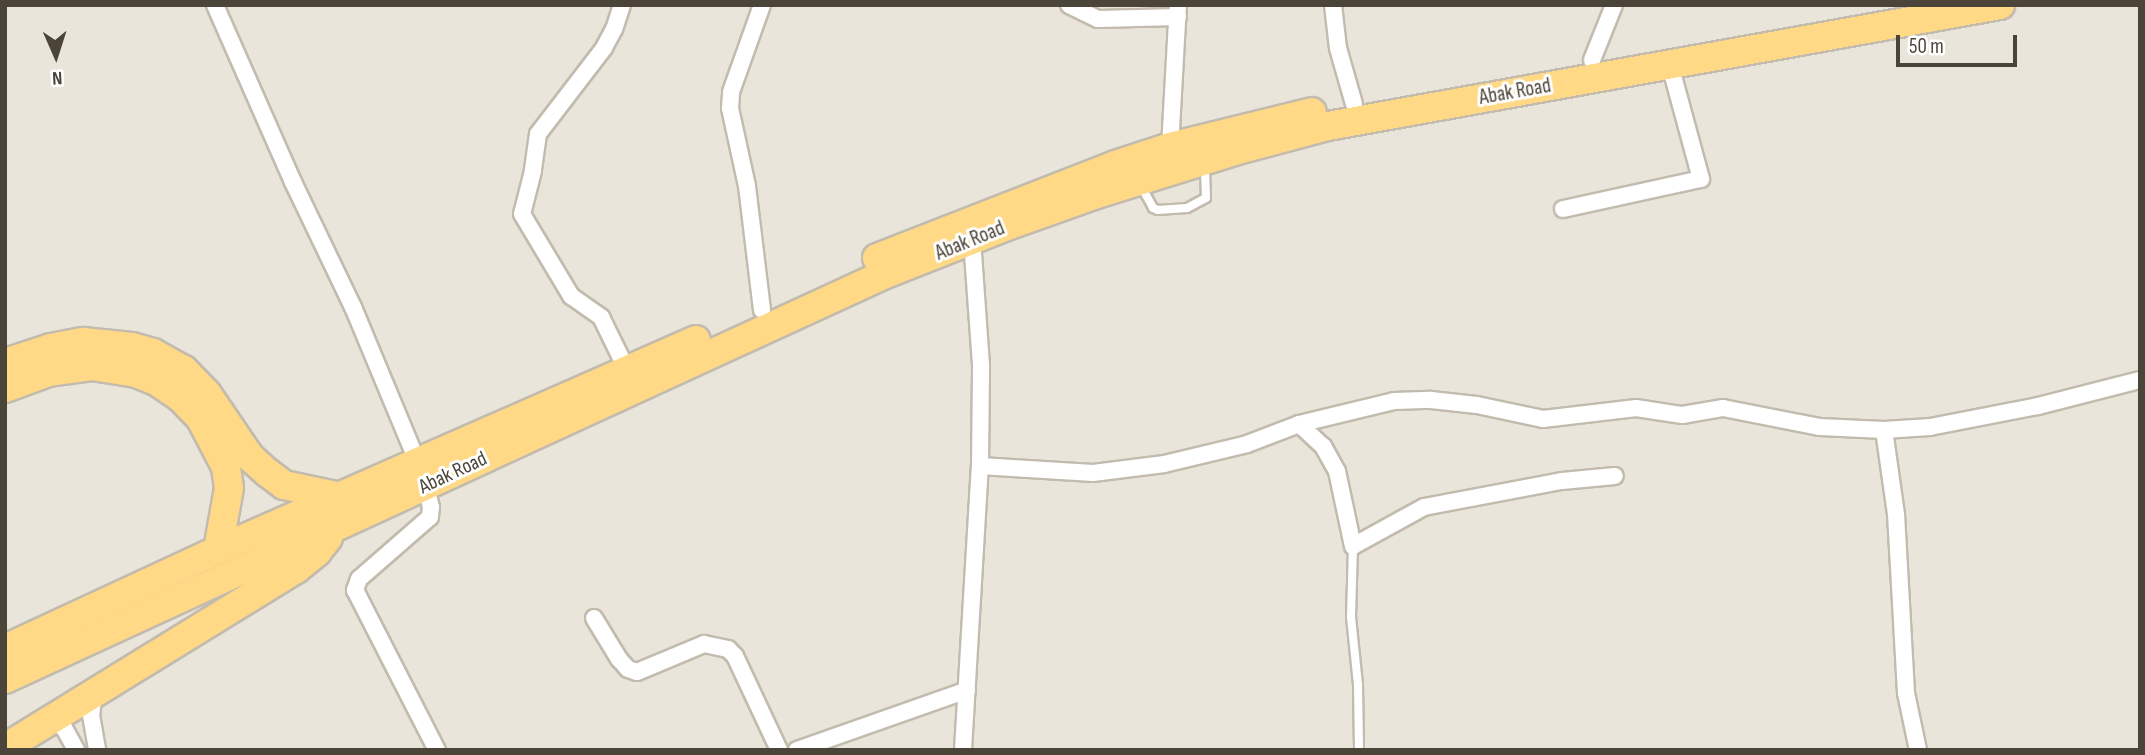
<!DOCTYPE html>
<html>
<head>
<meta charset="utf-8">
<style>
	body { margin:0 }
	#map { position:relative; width:2145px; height:755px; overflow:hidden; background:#f6f3ec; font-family:"Sofia Sans Condensed",sans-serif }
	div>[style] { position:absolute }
	.residential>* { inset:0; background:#eae5da }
	.roads { filter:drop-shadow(2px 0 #c2bbae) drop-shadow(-2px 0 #c2bbae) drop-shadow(0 2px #c2bbae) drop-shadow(0 -2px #c2bbae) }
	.service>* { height:8px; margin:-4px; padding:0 4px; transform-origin:4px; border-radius:4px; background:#fff }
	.minor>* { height:16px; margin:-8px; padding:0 8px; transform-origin:8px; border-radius:8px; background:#fff }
	.trunk>* { height:28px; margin:-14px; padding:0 14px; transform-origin:14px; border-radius:14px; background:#ffd985 }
	span { translate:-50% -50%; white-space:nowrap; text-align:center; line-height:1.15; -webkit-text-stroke:6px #fff; paint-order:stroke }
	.street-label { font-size:21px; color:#4b4439 }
	.frame { position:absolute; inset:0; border:7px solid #4b4439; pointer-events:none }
	.north { position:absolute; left:21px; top:21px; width:70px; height:70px; -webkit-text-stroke:5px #fff; paint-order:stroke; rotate:177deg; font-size:19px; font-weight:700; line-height:28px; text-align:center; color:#4b4439 }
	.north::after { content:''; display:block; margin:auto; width:24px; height:32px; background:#4b4439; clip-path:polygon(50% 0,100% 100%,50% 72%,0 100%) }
	.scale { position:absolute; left:1896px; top:35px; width:121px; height:32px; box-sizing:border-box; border:4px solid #4b4439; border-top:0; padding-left:9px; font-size:21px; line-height:24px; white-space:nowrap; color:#4b4439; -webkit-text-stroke:5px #fff; paint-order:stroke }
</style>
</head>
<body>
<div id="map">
	<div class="residential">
		<div style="clip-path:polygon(5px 5px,2140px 5px,2140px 750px,5px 750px)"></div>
	</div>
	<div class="roads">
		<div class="service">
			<div style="left:1141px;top:186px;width:25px;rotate:61deg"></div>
			<div style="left:1153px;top:208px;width:5px;rotate:22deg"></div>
			<div style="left:1158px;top:210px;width:29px;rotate:-4deg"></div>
			<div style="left:1187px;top:208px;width:21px;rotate:-28deg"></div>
			<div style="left:1206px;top:198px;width:31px;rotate:-92deg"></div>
			<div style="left:1353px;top:546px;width:71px;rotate:91.6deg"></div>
			<div style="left:1351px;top:617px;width:68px;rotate:84.1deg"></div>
			<div style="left:1358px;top:685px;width:65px;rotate:89.1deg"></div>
		</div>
		<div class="minor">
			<div style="left:215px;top:5px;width:193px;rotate:66.2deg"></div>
			<div style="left:293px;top:182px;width:139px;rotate:64.4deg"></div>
			<div style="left:353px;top:307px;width:169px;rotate:67.4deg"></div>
			<div style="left:622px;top:5px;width:25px;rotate:108deg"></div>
			<div style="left:614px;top:29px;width:21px;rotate:118deg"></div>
			<div style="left:604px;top:48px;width:108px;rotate:127.5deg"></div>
			<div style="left:538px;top:134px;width:37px;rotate:98deg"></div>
			<div style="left:533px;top:171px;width:44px;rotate:104.3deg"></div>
			<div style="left:522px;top:214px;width:96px;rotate:59.1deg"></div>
			<div style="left:571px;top:296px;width:37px;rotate:35deg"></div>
			<div style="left:601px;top:317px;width:59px;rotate:63.9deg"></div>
			<div style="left:1069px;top:5px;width:32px;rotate:26deg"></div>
			<div style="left:1098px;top:19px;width:80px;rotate:-1.4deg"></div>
			<div style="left:1333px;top:5px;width:43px;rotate:83.4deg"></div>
			<div style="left:1338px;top:48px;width:58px;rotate:74.1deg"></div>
			<div style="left:1592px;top:60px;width:59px;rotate:-68.2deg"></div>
			<div style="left:1170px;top:147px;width:142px;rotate:-86.8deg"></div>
			<div style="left:1563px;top:209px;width:141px;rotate:-12.3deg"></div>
			<div style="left:1701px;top:179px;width:118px;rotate:-105.2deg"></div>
			<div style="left:762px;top:310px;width:125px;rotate:-96.9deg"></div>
			<div style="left:747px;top:186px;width:80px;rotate:-102.3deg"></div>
			<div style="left:730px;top:108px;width:16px;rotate:-86deg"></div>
			<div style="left:731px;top:92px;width:92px;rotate:-70.4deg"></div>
			<div style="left:1299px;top:424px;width:33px;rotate:43deg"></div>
			<div style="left:1323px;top:446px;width:29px;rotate:61deg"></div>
			<div style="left:1337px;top:471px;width:77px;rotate:78deg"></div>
			<div style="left:1353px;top:546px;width:81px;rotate:-28.8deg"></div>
			<div style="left:1424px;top:507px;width:140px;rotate:-10.7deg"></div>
			<div style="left:1562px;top:481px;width:53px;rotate:-5.4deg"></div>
			<div style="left:1884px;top:430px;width:85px;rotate:81.9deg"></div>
			<div style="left:1896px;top:514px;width:179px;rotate:86.8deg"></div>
			<div style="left:1906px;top:693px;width:58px;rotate:78.1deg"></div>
			<div style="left:980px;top:466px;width:113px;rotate:3.5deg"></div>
			<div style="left:1093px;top:473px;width:72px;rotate:-7.2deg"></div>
			<div style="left:1164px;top:464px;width:85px;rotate:-13.5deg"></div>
			<div style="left:1247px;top:444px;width:56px;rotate:-21deg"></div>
			<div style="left:1299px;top:424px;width:98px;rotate:-13.6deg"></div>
			<div style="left:1394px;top:401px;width:37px;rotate:-2deg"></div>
			<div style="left:1431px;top:400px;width:46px;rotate:6.2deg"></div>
			<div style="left:1477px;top:405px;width:67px;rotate:12deg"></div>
			<div style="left:1543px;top:419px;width:94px;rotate:-6.7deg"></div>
			<div style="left:1636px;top:408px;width:47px;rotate:8.7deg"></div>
			<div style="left:1682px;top:415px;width:42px;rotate:-9.7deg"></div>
			<div style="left:1723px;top:408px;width:99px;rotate:11.1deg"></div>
			<div style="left:1820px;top:427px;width:64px;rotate:2.7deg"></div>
			<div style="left:1884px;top:430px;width:46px;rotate:-3.7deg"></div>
			<div style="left:1930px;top:427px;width:110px;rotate:-11deg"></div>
			<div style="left:2038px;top:406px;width:105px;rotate:-14.3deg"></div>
			<div style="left:426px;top:486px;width:22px;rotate:77deg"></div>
			<div style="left:431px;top:507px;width:10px;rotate:96deg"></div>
			<div style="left:430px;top:517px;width:94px;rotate:138.9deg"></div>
			<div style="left:359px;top:579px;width:12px;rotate:110deg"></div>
			<div style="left:355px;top:590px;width:180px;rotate:62.9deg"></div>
			<div style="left:594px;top:618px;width:48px;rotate:58.6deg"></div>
			<div style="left:619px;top:659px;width:13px;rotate:48deg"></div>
			<div style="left:628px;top:669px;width:9px;rotate:18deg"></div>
			<div style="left:637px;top:672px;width:73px;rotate:-22.7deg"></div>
			<div style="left:704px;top:644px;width:25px;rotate:12deg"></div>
			<div style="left:728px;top:649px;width:10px;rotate:45deg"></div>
			<div style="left:735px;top:656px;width:104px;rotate:64.9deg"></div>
			<div style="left:94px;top:692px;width:23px;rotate:97deg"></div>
			<div style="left:91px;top:715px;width:36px;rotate:80deg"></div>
			<div style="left:49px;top:720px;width:17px;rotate:28deg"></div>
			<div style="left:64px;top:728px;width:25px;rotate:61deg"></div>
			<div style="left:797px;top:750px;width:180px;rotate:-19.4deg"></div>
			<div style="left:963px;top:750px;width:285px;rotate:-86.6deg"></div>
			<div style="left:980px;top:466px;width:101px;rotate:-89.4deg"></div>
			<div style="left:981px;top:365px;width:125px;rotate:-94.1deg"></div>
		</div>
		<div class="trunk">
			<div style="left:877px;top:258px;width:256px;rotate:-21.3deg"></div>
			<div style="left:1115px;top:165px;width:58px;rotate:-18.1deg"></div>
			<div style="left:1170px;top:147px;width:146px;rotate:-13.8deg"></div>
			<div style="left:5px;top:363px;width:48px;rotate:-18.1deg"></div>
			<div style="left:51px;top:348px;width:33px;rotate:-11deg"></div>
			<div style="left:83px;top:342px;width:49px;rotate:5.8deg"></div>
			<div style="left:132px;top:347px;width:22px;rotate:16deg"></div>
			<div style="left:153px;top:353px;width:35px;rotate:29deg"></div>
			<div style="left:184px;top:370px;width:33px;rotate:46deg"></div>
			<div style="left:207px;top:394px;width:76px;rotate:55.7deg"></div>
			<div style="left:250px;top:457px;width:24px;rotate:42deg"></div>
			<div style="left:268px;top:473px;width:20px;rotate:37deg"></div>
			<div style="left:284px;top:485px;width:58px;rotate:11.9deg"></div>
			<div style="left:5px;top:388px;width:47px;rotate:-20deg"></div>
			<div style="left:49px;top:372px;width:43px;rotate:-7.9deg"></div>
			<div style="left:92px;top:366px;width:45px;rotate:9deg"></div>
			<div style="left:136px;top:373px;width:22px;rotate:22deg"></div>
			<div style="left:156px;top:381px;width:29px;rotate:34deg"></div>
			<div style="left:180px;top:397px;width:30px;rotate:46deg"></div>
			<div style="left:201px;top:419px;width:54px;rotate:62.5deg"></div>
			<div style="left:226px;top:467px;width:21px;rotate:82deg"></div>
			<div style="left:229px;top:488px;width:63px;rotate:100.1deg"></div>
			<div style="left:5px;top:649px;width:235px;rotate:-24.9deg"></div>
			<div style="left:218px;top:550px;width:522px;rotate:-23.72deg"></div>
			<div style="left:5px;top:679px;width:966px;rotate:-24.71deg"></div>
			<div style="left:883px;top:275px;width:130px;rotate:-21.6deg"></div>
			<div style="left:1004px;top:227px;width:96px;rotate:-19.6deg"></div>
			<div style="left:1094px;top:195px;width:147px;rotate:-17.4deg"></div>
			<div style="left:1234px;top:151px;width:97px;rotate:-14.9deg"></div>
			<div style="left:1328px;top:126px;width:683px;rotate:-10.21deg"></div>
			<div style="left:5px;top:748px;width:342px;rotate:-31.6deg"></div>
			<div style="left:296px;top:569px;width:27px;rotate:-39deg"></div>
			<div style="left:317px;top:552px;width:18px;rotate:-52deg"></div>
		</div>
	</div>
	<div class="street-label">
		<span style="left:1515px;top:92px;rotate:-10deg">Abak Road</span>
		<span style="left:970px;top:241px;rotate:-22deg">Abak Road</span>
		<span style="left:453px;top:473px;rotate:-25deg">Abak Road</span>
	</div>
	<div class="frame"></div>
	<div class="north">N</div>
	<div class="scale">50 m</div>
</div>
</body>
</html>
